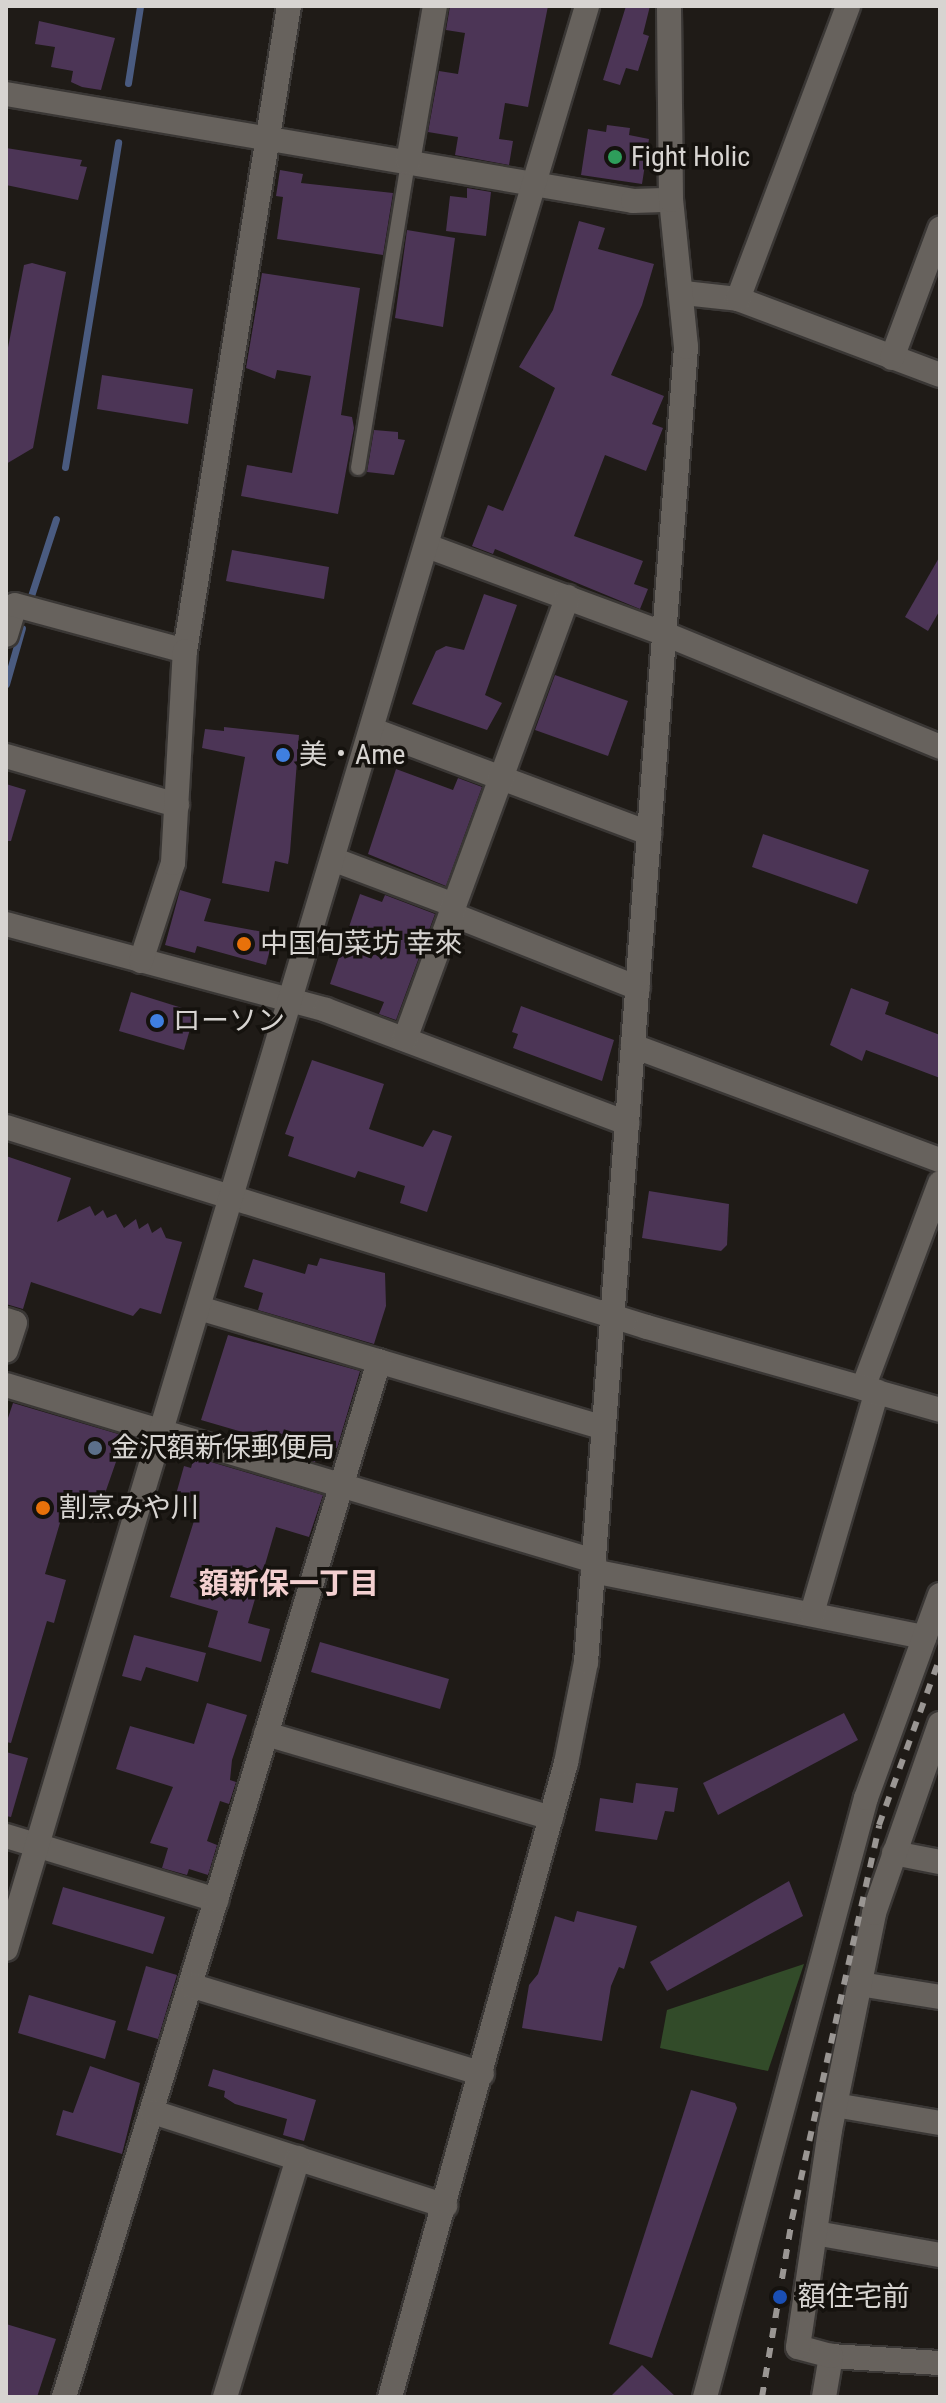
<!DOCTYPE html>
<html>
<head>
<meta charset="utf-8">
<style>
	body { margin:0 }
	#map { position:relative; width:946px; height:2403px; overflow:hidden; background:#1f1b17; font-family:"Roboto Condensed","Noto Sans JP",sans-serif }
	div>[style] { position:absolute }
	.green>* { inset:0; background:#324b29 }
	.stream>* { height:7px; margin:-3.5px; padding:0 3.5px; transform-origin:3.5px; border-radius:3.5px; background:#4a5b80 }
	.building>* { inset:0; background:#4c3556 }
	.roads { filter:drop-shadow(2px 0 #3a3735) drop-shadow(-2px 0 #3a3735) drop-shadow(0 2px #3a3735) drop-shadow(0 -2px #3a3735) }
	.lane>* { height:14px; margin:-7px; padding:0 7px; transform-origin:7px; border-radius:7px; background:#67625d }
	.street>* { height:24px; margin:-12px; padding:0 12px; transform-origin:12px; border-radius:12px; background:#67625d }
	.secondary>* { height:24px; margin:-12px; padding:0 12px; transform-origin:12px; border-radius:12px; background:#67625d }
	.rail>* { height:6px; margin-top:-3px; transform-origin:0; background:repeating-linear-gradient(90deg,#9a9693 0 10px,transparent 0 20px) }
	.dots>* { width:22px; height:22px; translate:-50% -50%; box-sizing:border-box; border:4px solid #15120e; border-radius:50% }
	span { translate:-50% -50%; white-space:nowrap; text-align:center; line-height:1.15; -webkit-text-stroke:7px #15120e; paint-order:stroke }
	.poi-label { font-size:28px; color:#d7d4d1 }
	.left { translate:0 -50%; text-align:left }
	.neighbourhood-label { font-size:30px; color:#f3d0d0; font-weight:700 }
	.frame { position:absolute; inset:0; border:8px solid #d7d4d1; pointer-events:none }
</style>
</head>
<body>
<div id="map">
	<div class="green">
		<div style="clip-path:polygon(804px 1964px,768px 2071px,660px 2048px,667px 2010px)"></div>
	</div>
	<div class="stream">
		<div style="left:128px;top:83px;width:78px;rotate:-81.1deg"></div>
		<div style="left:65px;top:467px;width:329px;rotate:-80.7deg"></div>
		<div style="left:30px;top:599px;width:84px;rotate:-72deg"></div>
		<div style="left:6px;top:684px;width:58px;rotate:-74.1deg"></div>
	</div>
	<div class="building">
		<div style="clip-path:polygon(450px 6px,548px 6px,528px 107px,505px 103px,499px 139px,513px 141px,509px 165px,455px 155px,458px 137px,428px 132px,439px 71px,458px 74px,465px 33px,446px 30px)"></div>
		<div style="clip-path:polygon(626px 6px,650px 6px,643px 34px,649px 36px,638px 71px,626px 68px,620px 85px,603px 80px)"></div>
		<div style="clip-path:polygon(39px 21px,115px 38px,101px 90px,82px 87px,71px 82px,73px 71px,51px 67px,55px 47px,35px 44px)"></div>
		<div style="clip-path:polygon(607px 125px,630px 128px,629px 135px,649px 139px,642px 184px,581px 175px,588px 129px,606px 132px)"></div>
		<div style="clip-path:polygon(6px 148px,82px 160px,80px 166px,87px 167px,78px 200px,6px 185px)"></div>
		<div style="clip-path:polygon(280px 170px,303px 174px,301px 183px,393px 193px,383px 255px,277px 239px,283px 197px,276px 196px)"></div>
		<div style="clip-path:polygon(467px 188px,491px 192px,486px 236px,446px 231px,450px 196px,467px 198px)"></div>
		<div style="clip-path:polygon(579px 221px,605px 228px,598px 249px,654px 264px,642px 305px,611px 375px,664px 396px,652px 424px,663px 428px,646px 471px,605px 455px,574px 536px,643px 561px,634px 584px,648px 589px,640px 609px,495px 549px,493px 554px,472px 546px,488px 505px,503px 511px,555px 388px,519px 367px,553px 310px)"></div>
		<div style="clip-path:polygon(407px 230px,455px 238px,443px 327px,395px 318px)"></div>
		<div style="clip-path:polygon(32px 263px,66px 272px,33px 448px,6px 464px,6px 358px,24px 265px)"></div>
		<div style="clip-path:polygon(262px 273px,360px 288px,341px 415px,352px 417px,354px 428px,338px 514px,241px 496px,247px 465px,292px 473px,311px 376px,277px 370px,275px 379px,246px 368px)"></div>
		<div style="clip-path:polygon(102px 375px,193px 389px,188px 424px,97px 409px)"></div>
		<div style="clip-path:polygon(374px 430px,398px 432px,398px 439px,405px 440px,394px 475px,367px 472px)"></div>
		<div style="clip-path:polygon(232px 550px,329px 567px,324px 599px,226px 581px)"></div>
		<div style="clip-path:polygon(940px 556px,940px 610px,928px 631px,905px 617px)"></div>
		<div style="clip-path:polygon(484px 594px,517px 605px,485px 695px,502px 703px,487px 730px,412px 704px,436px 651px,446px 646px,464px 650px)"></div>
		<div style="clip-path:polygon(555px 675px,628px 701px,608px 756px,535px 730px)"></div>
		<div style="clip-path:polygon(224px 727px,299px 735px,290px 852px,288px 864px,275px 861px,269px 892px,222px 883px,245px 757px,202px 748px,205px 729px,224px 731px)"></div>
		<div style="clip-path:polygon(396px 769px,453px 790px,458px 778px,482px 787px,446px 886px,368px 854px)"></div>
		<div style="clip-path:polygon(6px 784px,26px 790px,11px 841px,6px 841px)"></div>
		<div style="clip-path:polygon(763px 834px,869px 870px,857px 904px,752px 867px)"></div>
		<div style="clip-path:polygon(180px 890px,211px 899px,204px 921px,274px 934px,266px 965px,197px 946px,195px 953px,165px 945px)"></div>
		<div style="clip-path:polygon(360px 894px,382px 902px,385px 895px,435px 914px,396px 1020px,379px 1014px,384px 1002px,330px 984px)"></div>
		<div style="clip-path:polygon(851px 988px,889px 1002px,885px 1014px,940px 1035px,940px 1078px,866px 1050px,862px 1061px,830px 1045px)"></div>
		<div style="clip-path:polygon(131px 992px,195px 1012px,184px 1050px,119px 1031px)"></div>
		<div style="clip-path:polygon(521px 1006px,614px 1040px,602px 1081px,513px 1048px,518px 1034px,512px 1032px)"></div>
		<div style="clip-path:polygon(312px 1060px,384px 1084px,369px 1129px,423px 1147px,433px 1130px,452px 1136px,427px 1212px,400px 1203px,405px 1186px,358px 1171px,355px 1178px,288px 1156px,294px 1137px,285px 1134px)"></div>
		<div style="clip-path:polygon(6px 1156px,71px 1178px,57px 1222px,90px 1206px,95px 1216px,103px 1210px,107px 1218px,116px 1214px,124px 1228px,136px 1219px,139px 1229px,148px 1223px,152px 1233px,161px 1227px,166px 1238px,182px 1242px,161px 1314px,140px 1308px,133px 1316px,31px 1282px,23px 1309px,6px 1304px)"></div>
		<div style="clip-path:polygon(649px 1191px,729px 1204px,727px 1245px,721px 1251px,642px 1238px)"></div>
		<div style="clip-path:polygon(320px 1258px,385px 1273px,386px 1306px,374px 1344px,258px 1310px,263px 1293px,244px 1287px,253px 1259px,305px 1274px,308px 1264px,317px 1266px)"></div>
		<div style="clip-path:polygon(228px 1335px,360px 1371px,337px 1448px,319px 1448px,315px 1462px,257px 1444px,259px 1437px,201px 1420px)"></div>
		<div style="clip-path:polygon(13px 1403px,125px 1436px,102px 1502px,69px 1492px,45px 1574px,66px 1580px,54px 1623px,47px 1621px,11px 1743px,6px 1742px,6px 1424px)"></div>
		<div style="clip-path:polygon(194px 1457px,323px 1495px,309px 1537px,276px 1527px,248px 1623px,270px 1629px,261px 1662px,208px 1647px,218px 1611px,170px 1597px,199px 1505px,175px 1498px,184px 1466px,191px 1468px)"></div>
		<div style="clip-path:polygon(134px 1635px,206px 1653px,198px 1682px,146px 1667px,141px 1681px,122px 1676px)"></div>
		<div style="clip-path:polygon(320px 1642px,449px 1679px,440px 1709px,311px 1672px)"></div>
		<div style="clip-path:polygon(207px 1703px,247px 1715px,232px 1760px,230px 1780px,236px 1782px,229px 1804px,220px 1801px,207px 1841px,217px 1845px,208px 1875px,189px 1869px,187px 1875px,162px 1868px,168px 1848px,150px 1843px,173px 1787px,116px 1769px,130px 1726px,194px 1744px)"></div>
		<div style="clip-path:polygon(844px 1713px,858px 1740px,718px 1815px,703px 1783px)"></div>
		<div style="clip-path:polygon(6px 1752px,28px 1758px,11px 1817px,6px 1816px)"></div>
		<div style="clip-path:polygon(636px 1783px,678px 1788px,674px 1812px,665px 1811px,657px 1840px,595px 1831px,600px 1798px,633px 1803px)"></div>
		<div style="clip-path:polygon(789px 1881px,803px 1916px,667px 1991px,650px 1962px)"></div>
		<div style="clip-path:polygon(63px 1887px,165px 1917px,153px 1954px,52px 1924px)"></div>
		<div style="clip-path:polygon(577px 1911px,637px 1926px,624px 1969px,619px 1967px,611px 1986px,602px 2041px,522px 2028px,529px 1985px,538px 1974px,555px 1916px,574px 1922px)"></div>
		<div style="clip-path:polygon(146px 1966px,177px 1975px,158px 2039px,127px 2030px)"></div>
		<div style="clip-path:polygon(29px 1995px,116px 2021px,105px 2059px,18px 2033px)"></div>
		<div style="clip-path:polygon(90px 2066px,140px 2083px,122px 2154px,56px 2135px,63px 2110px,73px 2113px)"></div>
		<div style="clip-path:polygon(213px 2069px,316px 2100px,304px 2141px,283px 2135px,287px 2119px,235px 2104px,224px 2097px,225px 2091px,208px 2086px)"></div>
		<div style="clip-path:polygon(691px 2090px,735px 2103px,737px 2108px,652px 2358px,609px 2344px)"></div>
		<div style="clip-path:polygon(6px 2324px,56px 2339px,37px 2397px,6px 2397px)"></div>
		<div style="clip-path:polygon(642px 2365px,676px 2397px,610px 2397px)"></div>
	</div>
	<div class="roads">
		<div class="lane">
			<div style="left:358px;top:468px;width:310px;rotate:-80.7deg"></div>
		</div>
		<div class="street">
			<div style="left:6px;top:94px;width:636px;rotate:9.68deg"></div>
			<div style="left:633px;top:201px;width:38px;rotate:-2deg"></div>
			<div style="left:408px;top:162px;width:158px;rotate:-80.2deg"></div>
			<div style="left:684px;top:293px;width:54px;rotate:6.3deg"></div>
			<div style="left:738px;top:299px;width:216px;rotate:20.6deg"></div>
			<div style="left:738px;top:299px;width:313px;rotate:-69.4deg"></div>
			<div style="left:892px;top:358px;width:138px;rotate:-69.6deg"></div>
			<div style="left:427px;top:546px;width:254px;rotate:20.3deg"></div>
			<div style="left:665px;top:634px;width:297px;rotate:22.3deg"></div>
			<div style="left:6px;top:635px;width:31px;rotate:-73deg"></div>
			<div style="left:15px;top:605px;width:176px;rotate:15.1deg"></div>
			<div style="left:185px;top:651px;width:653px;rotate:-80.84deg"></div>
			<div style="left:373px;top:730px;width:295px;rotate:20.5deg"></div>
			<div style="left:6px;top:756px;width:178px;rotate:16deg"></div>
			<div style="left:335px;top:860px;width:127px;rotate:20.7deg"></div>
			<div style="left:451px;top:914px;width:201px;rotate:21.6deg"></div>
			<div style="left:6px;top:924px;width:331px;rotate:15deg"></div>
			<div style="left:326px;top:1010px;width:322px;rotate:20.6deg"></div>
			<div style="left:141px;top:961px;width:103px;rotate:-71.9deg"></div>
			<div style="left:173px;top:863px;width:212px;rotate:-86.8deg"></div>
			<div style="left:405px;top:1039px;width:471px;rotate:-69.8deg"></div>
			<div style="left:633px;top:1046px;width:327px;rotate:20.4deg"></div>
			<div style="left:199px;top:1308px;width:422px;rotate:16.5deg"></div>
			<div style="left:6px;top:1320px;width:9px;rotate:18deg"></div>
			<div style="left:15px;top:1323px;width:29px;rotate:108deg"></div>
			<div style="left:6px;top:1385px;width:614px;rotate:16.66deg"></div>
			<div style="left:863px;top:1388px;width:219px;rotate:-69.4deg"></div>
			<div style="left:593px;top:1571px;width:338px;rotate:11.3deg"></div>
			<div style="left:812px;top:1613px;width:231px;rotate:-73.7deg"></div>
			<div style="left:266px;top:1734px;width:297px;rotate:16.4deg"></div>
			<div style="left:6px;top:1836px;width:220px;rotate:16.9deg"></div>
			<div style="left:216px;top:1900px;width:520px;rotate:107.01deg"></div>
			<div style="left:894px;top:1853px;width:47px;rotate:11.1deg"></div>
			<div style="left:216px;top:1900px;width:563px;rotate:-73.17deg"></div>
			<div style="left:860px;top:1984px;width:81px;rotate:9.2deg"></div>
			<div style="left:193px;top:1986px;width:302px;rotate:16.9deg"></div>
			<div style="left:835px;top:2105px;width:107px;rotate:9.7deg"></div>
			<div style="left:153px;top:2112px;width:307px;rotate:17.8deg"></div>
			<div style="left:815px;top:2233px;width:127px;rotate:10deg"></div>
			<div style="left:831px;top:2356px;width:109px;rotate:3.7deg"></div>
			<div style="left:225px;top:2397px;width:250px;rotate:-73deg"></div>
			<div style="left:705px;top:2397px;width:620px;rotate:-74.96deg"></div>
			<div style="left:866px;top:1798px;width:216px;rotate:-70deg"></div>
			<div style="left:824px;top:2397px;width:42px;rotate:-80.3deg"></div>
			<div style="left:831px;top:2356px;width:34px;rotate:-165deg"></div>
			<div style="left:798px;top:2347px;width:219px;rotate:-81.6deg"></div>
			<div style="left:830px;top:2130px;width:221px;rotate:-78.5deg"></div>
			<div style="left:874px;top:1913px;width:200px;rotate:-70.8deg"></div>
		</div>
		<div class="secondary">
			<div style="left:6px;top:1127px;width:671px;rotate:17.33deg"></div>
			<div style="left:647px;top:1327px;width:305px;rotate:15.8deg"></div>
			<div style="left:6px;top:1949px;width:2028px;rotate:-73.35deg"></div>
			<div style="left:390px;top:2397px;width:658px;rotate:-74.49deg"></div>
			<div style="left:566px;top:1763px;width:103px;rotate:-78.8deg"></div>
			<div style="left:586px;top:1662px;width:1319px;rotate:-85.65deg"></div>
			<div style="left:686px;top:347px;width:148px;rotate:-95.8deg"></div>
			<div style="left:671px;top:200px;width:194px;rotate:-90.6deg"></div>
		</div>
	</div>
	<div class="rail">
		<div style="left:762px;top:2397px;width:181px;rotate:-80.4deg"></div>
		<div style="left:792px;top:2219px;width:403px;rotate:-77.5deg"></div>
		<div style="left:879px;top:1825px;width:179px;rotate:-70deg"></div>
	</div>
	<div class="dots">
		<div style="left:615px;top:157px;background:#2e9e5b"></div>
		<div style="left:283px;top:755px;background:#3f7fe0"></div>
		<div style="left:244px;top:944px;background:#e8710a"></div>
		<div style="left:157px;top:1021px;background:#3f7fe0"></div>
		<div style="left:95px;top:1448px;background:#5c6f8a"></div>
		<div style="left:43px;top:1508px;background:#e8710a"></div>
		<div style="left:780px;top:2297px;background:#1a4fb4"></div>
	</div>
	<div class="poi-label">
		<span class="left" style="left:631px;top:157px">Fight Holic</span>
		<span class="left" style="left:299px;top:755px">美・Ame</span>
		<span class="left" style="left:260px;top:944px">中国旬菜坊 幸來</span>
		<span class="left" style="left:173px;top:1021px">ローソン</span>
		<span class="left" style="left:111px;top:1448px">金沢額新保郵便局</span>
		<span class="left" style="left:59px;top:1508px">割烹みや川</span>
		<span class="left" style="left:798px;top:2297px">額住宅前</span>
	</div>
	<div class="neighbourhood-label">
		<span style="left:289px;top:1584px">額新保一丁目</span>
	</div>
	<div class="frame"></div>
</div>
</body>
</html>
